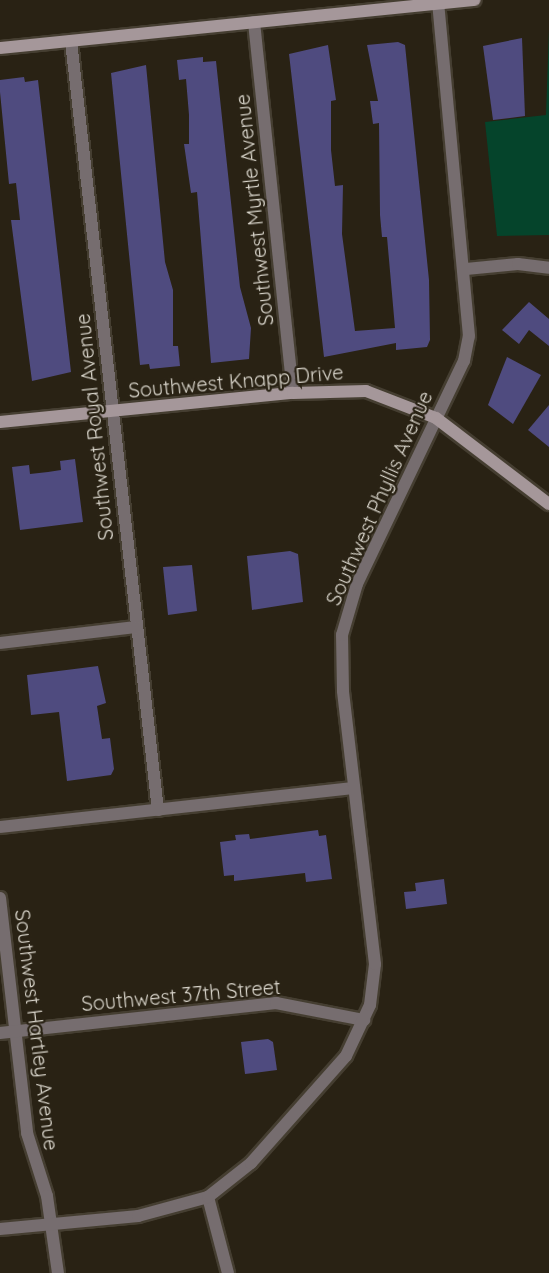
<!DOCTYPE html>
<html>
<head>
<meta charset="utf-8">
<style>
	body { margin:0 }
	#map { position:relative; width:549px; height:1273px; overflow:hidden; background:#292214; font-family:Quicksand,sans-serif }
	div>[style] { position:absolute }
	.green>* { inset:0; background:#05442b }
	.building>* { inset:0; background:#4f4b7f }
	.roads { filter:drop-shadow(2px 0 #453e31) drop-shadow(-2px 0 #453e31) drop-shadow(0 2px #453e31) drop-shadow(0 -2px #453e31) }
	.street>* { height:12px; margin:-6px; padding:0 6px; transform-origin:6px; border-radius:6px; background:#766d6f }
	.secondary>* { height:12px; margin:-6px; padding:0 6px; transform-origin:6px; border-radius:6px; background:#a5979a }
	span { translate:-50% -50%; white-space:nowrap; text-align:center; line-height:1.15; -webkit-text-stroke:4.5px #292214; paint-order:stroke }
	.street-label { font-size:20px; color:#d8d4ca }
</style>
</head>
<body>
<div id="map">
	<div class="green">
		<div style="clip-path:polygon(549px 30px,549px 235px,497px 236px,485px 122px,546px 115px)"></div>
	</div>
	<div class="building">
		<div style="clip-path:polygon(522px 38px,525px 116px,493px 120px,483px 46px)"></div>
		<div style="clip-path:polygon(398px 42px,405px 45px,429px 280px,430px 340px,427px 347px,396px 350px,396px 343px,324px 357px,289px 54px,328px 45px,336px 100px,331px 101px,331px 150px,335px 186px,343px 185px,342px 234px,355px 331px,395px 328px,387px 237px,382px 237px,380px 215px,379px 123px,373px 124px,370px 101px,378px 101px,367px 45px)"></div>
		<div style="clip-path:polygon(203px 57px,203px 62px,216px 61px,240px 287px,251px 328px,249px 359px,211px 363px,197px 192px,191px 193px,184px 144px,189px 144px,189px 115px,186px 79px,179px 80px,177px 60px)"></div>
		<div style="clip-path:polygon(146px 65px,165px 262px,173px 290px,173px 346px,178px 346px,180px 366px,150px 369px,149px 364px,140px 365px,111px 73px)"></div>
		<div style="clip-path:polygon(24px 77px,25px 82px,38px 80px,71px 372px,32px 381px,11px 220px,20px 220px,16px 183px,9px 184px,0 92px,0 80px)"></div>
		<div style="clip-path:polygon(529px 302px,549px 319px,549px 346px,529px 330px,519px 344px,502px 330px)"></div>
		<div style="clip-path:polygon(507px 357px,541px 375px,513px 424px,488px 405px)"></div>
		<div style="clip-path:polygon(549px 405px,549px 447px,528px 430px)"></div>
		<div style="clip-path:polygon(75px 459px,83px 522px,20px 530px,12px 467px,29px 465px,30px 474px,48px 472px,61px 470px,60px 461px)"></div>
		<div style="clip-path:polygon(290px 551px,298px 554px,303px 602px,252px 610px,247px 556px)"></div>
		<div style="clip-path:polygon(192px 565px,197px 611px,168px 615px,163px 567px)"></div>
		<div style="clip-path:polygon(98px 666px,106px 703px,97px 706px,102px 739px,110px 738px,114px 769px,111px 775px,67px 781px,59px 712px,31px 715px,27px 675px)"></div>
		<div style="clip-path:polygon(318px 830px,319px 836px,326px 835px,332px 879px,306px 882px,305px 873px,234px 881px,234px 875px,224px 876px,220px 842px,236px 840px,235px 835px,249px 834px,250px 839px)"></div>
		<div style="clip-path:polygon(444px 879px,447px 904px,406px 909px,404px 892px,416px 891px,415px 883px)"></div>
		<div style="clip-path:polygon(268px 1039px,273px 1042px,277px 1070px,245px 1074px,241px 1042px)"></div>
	</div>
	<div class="roads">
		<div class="street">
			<div style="left:254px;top:22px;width:373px;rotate:84deg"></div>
			<div style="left:71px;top:41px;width:774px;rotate:83.55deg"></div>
			<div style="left:466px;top:269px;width:52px;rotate:-5.5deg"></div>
			<div style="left:518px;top:264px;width:31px;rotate:7deg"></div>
			<div style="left:0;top:643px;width:137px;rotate:-6.7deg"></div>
			<div style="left:0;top:827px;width:356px;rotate:-6.3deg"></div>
			<div style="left:0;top:898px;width:237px;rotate:83.4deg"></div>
			<div style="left:27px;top:1133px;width:66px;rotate:72.4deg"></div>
			<div style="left:47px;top:1196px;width:78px;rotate:81.9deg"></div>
			<div style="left:0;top:1033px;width:278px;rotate:-6.2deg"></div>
			<div style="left:276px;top:1003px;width:90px;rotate:10.9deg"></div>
			<div style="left:208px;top:1197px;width:79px;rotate:75.3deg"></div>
			<div style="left:0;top:1229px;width:139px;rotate:-5.4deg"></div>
			<div style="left:138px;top:1216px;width:73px;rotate:-15.2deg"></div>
			<div style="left:208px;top:1197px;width:55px;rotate:-38.3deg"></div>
			<div style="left:251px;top:1163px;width:143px;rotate:-48.4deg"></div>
			<div style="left:346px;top:1056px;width:56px;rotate:-64.8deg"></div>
			<div style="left:370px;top:1005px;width:41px;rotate:-83deg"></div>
			<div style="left:375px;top:964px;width:275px;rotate:-96.7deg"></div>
			<div style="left:343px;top:691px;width:56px;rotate:-91deg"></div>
			<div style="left:342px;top:635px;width:53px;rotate:-73.6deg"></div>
			<div style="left:357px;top:584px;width:247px;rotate:-64.4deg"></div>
			<div style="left:464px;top:361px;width:25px;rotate:-79deg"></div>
			<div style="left:469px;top:336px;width:333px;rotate:-95.3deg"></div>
		</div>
		<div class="secondary">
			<div style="left:0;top:48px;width:477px;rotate:-5.8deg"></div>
			<div style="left:0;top:422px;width:294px;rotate:-5.7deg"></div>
			<div style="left:293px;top:393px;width:73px;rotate:-1.6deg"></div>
			<div style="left:366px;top:391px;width:75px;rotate:21.1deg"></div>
			<div style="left:436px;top:418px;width:142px;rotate:37.3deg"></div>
		</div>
	</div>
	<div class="street-label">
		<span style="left:254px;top:210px;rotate:-96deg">Southwest Myrtle Avenue</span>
		<span style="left:236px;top:381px;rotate:-5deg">Southwest Knapp Drive</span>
		<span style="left:94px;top:427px;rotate:-96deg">Southwest Royal Avenue</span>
		<span style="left:379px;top:498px;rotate:-66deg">Southwest Phyllis Avenue</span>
		<span style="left:181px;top:995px;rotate:-5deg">Southwest 37th Street</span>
		<span style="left:37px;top:1030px;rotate:83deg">Southwest Hartley Avenue</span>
	</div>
</div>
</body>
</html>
